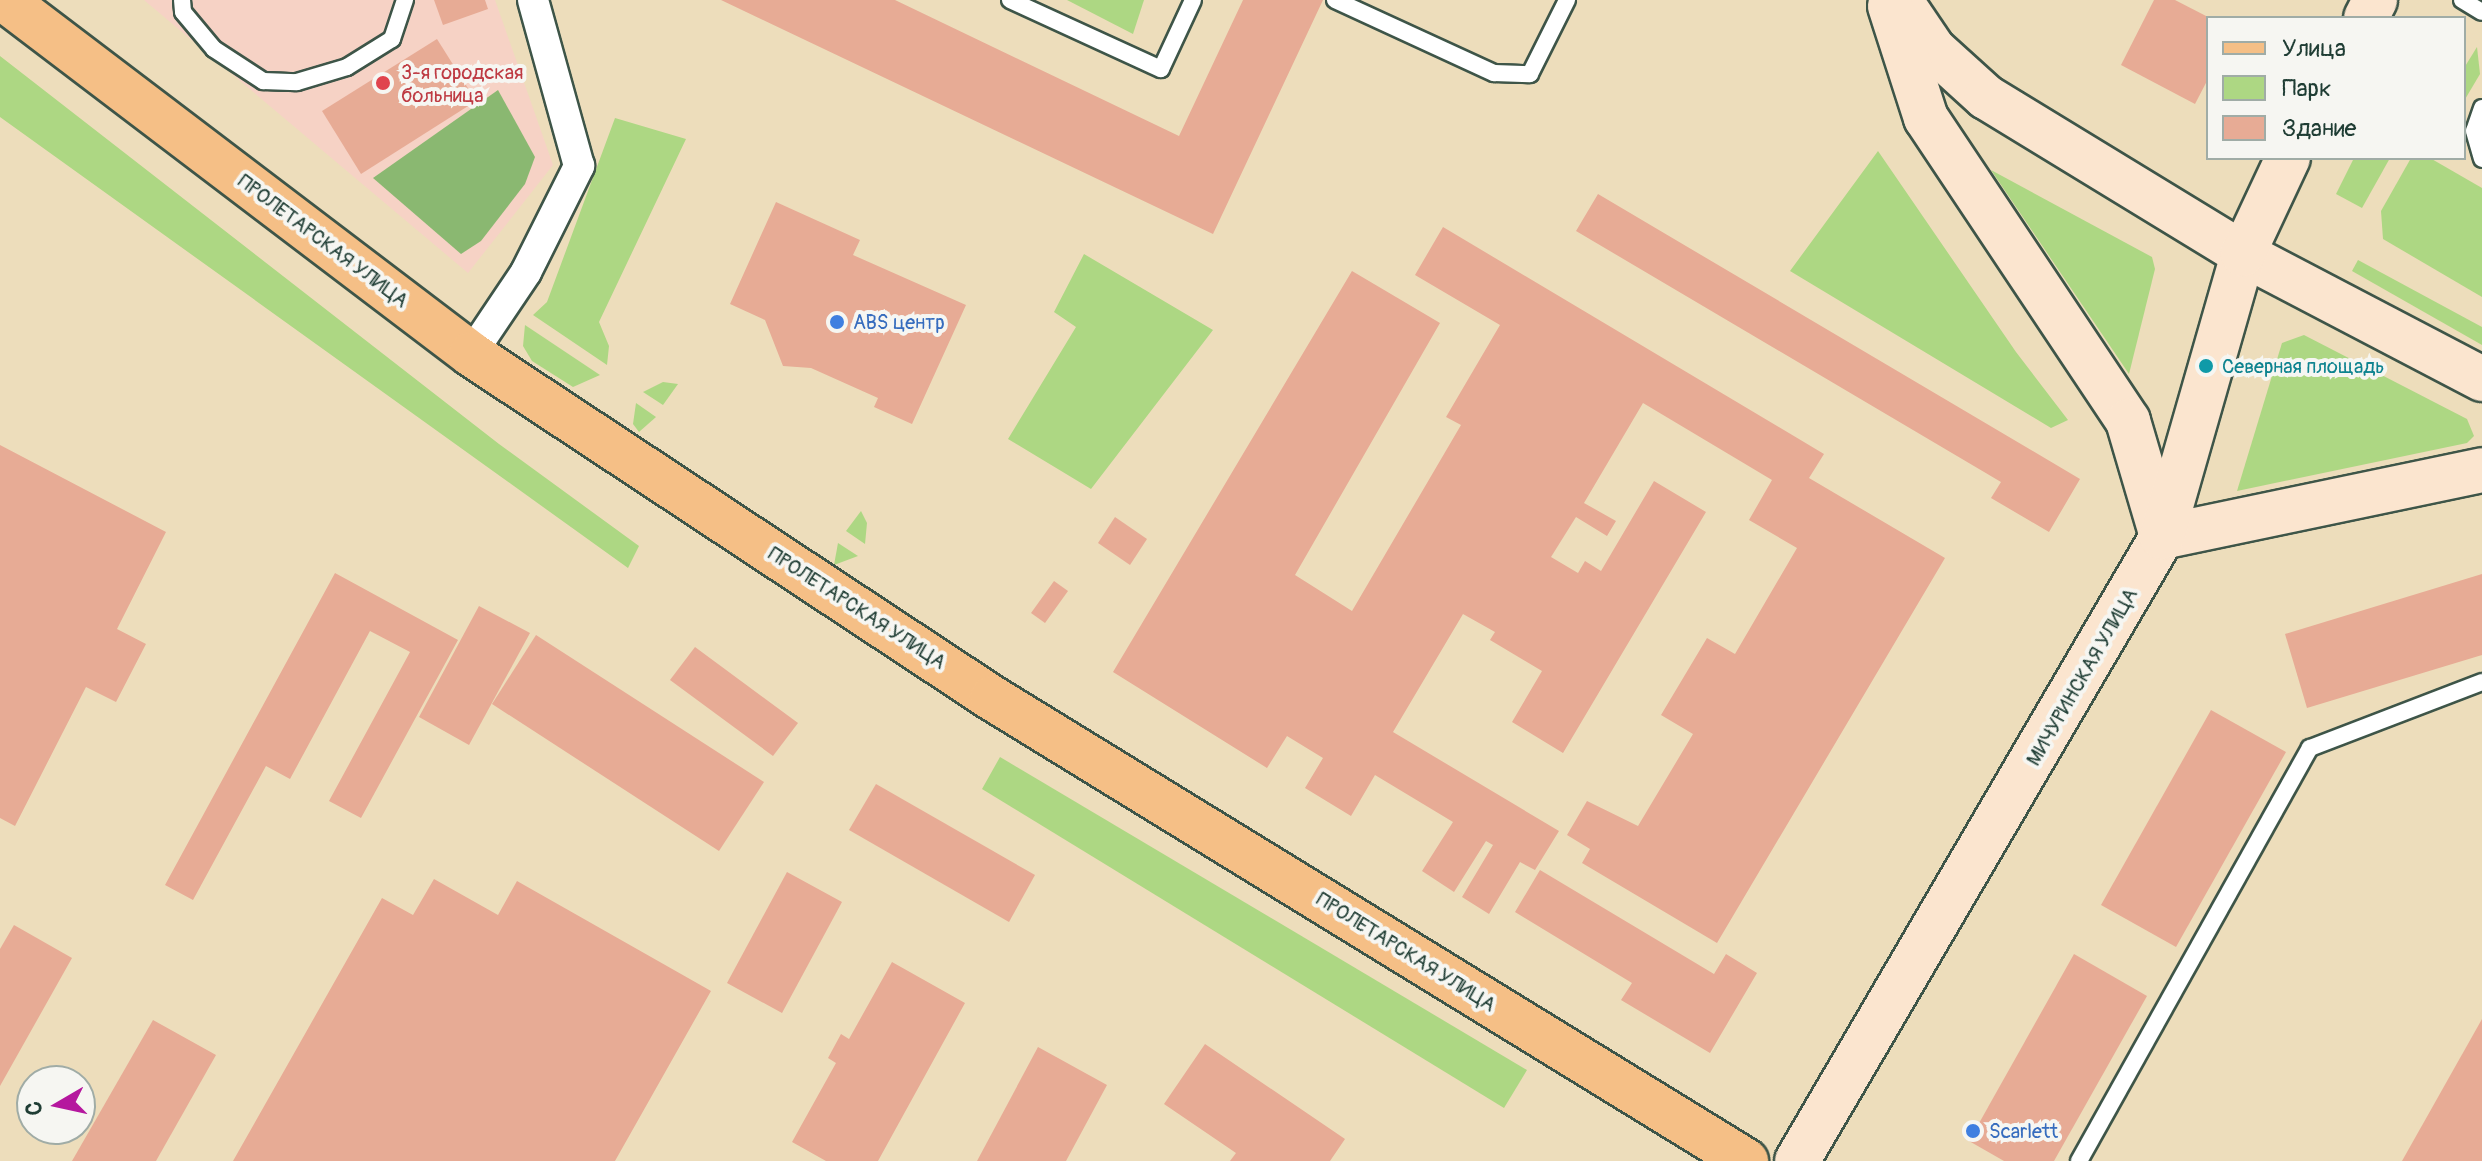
<!DOCTYPE html>
<html>
<head>
<meta charset="utf-8">
<style>
	body { margin:0 }
	#map { position:relative; width:2482px; height:1161px; overflow:hidden; background:#edddbb; font-family:Pangolin,sans-serif }
	div>[style] { position:absolute }
	.built>* { inset:0; background:#f6d2c5 }
	.green>* { inset:0; background:#add783 }
	.forest>* { inset:0; background:#8ab871 }
	.building>* { inset:0; background:#e7ab95 }
	.roads { filter:drop-shadow(2px 0 #3e5548) drop-shadow(-2px 0 #3e5548) drop-shadow(0 2px #3e5548) drop-shadow(0 -2px #3e5548) }
	.lane>* { height:16px; margin:-8px; padding:0 8px; transform-origin:8px; border-radius:8px; background:#fff }
	.street>* { height:30px; margin:-15px; padding:0 15px; transform-origin:15px; border-radius:15px; background:#fff }
	.secondary>* { height:44px; margin:-22px; padding:0 22px; transform-origin:22px; border-radius:22px; background:#fbe5cf }
	.primary>* { height:44px; margin:-22px; padding:0 22px; transform-origin:22px; border-radius:22px; background:#f5bf86 }
	.dots>* { width:22px; height:22px; translate:-50% -50%; box-sizing:border-box; border:4px solid #f6f6f2; border-radius:50% }
	span { translate:-50% -50%; white-space:nowrap; text-align:center; line-height:1.15; -webkit-text-stroke:8px #f6f6f2; paint-order:stroke }
	.health-label { font-size:20px; color:#be3a42 }
	.left { translate:0 -50%; text-align:left }
	.street-label { font-size:20px; color:#1f3d34 }
	.shop-label { font-size:20px; color:#366cbe }
	.culture-label { font-size:20px; color:#0d838f }
	.legend { position:absolute; left:2206px; top:16px; width:260px; height:144px; box-sizing:border-box; background:#f6f6f2; border:2px solid #a0aca6; margin:0; padding:10px 14px; list-style:none; font-size:24px; color:#1f3d34 }
	.legend li { display:flex; align-items:center; gap:16px; height:40px }
	.legend b { width:40px; border:2px solid #a0aca6 }
	.north { position:absolute; left:16px; top:1065px; width:80px; height:80px; box-sizing:border-box; background:#f6f6f2; border:2px solid #a0aca6; border-radius:50%; rotate:261deg; font-size:22px; font-weight:700; line-height:32px; text-align:center; color:#1f3d34 }
	.north::after { content:''; display:block; margin:auto; width:28px; height:36px; background:#b5179e; clip-path:polygon(50% 0,100% 100%,50% 72%,0 100%) }
</style>
</head>
<body>
<div id="map">
	<div class="built">
		<div style="clip-path:polygon(144px 0,495px 0,553px 165px,468px 273px)"></div>
	</div>
	<div class="green">
		<div style="clip-path:polygon(1067px 0,1144px 0,1133px 34px)"></div>
		<div style="clip-path:polygon(2477px 47px,2480px 74px,2464px 101px,2464px 68px)"></div>
		<div style="clip-path:polygon(0 56px,499px 444px,639px 546px,628px 568px,0 117px)"></div>
		<div style="clip-path:polygon(615px 118px,686px 139px,599px 322px,609px 346px,607px 365px,533px 315px,547px 302px)"></div>
		<div style="clip-path:polygon(1878px 151px,2016px 352px,2068px 420px,2051px 428px,1790px 271px)"></div>
		<div style="clip-path:polygon(2354px 158px,2390px 158px,2362px 208px,2336px 194px)"></div>
		<div style="clip-path:polygon(2411px 158px,2430px 158px,2482px 188px,2482px 297px,2383px 239px,2381px 211px)"></div>
		<div style="clip-path:polygon(1991px 170px,2152px 257px,2155px 269px,2129px 374px)"></div>
		<div style="clip-path:polygon(1084px 254px,1213px 330px,1091px 489px,1008px 439px,1076px 327px,1054px 312px)"></div>
		<div style="clip-path:polygon(2358px 260px,2482px 327px,2482px 345px,2352px 271px)"></div>
		<div style="clip-path:polygon(525px 325px,600px 375px,573px 387px,532px 361px,523px 346px)"></div>
		<div style="clip-path:polygon(2304px 335px,2467px 419px,2474px 436px,2467px 443px,2237px 491px,2282px 343px)"></div>
		<div style="clip-path:polygon(663px 382px,678px 384px,663px 405px,643px 392px)"></div>
		<div style="clip-path:polygon(636px 403px,656px 417px,639px 432px,633px 424px)"></div>
		<div style="clip-path:polygon(861px 511px,867px 523px,865px 544px,846px 531px)"></div>
		<div style="clip-path:polygon(838px 543px,858px 556px,834px 565px)"></div>
		<div style="clip-path:polygon(1000px 757px,1527px 1070px,1504px 1108px,982px 789px)"></div>
	</div>
	<div class="forest">
		<div style="clip-path:polygon(498px 90px,535px 157px,525px 184px,481px 241px,461px 254px,373px 178px)"></div>
	</div>
	<div class="building">
		<div style="clip-path:polygon(434px 0,485px 0,488px 9px,443px 25px)"></div>
		<div style="clip-path:polygon(721px 0,895px 0,1179px 136px,1243px 0,1323px 0,1213px 234px)"></div>
		<div style="clip-path:polygon(2154px 0,2175px 0,2208px 17px,2208px 79px,2195px 104px,2121px 65px)"></div>
		<div style="clip-path:polygon(437px 39px,476px 101px,361px 174px,322px 111px)"></div>
		<div style="clip-path:polygon(1598px 194px,2080px 479px,2049px 532px,1991px 498px,2001px 482px,1576px 231px)"></div>
		<div style="clip-path:polygon(776px 202px,860px 240px,853px 255px,966px 305px,912px 424px,874px 407px,878px 398px,811px 368px,783px 366px,765px 320px,730px 304px)"></div>
		<div style="clip-path:polygon(1443px 227px,1824px 454px,1809px 478px,1945px 558px,1717px 943px,1582px 863px,1590px 849px,1567px 835px,1587px 801px,1638px 826px,1693px 734px,1661px 715px,1707px 638px,1735px 654px,1797px 548px,1749px 520px,1772px 480px,1643px 403px,1584px 503px,1616px 521px,1607px 536px,1576px 517px,1551px 557px,1578px 573px,1585px 561px,1601px 571px,1654px 481px,1706px 512px,1563px 753px,1512px 722px,1542px 671px,1490px 640px,1495px 632px,1463px 614px,1393px 732px,1559px 831px,1535px 870px,1520px 862px,1489px 914px,1462px 897px,1493px 845px,1486px 841px,1454px 892px,1422px 871px,1453px 822px,1375px 775px,1351px 816px,1305px 788px,1323px 758px,1287px 736px,1267px 768px,1113px 672px,1352px 271px,1440px 323px,1295px 575px,1352px 611px,1461px 425px,1446px 417px,1500px 325px,1415px 275px)"></div>
		<div style="clip-path:polygon(0 445px,166px 532px,117px 629px,146px 644px,116px 702px,86px 687px,15px 826px,0 818px)"></div>
		<div style="clip-path:polygon(1115px 517px,1147px 539px,1130px 565px,1098px 543px)"></div>
		<div style="clip-path:polygon(335px 573px,458px 640px,361px 818px,329px 801px,410px 652px,370px 631px,290px 779px,266px 766px,193px 900px,165px 885px)"></div>
		<div style="clip-path:polygon(2482px 574px,2482px 655px,2307px 708px,2285px 634px)"></div>
		<div style="clip-path:polygon(1054px 581px,1068px 591px,1045px 623px,1031px 613px)"></div>
		<div style="clip-path:polygon(479px 606px,530px 633px,469px 745px,419px 717px)"></div>
		<div style="clip-path:polygon(536px 635px,764px 782px,719px 851px,492px 704px)"></div>
		<div style="clip-path:polygon(695px 647px,798px 723px,773px 756px,670px 680px)"></div>
		<div style="clip-path:polygon(2211px 710px,2286px 752px,2176px 947px,2101px 905px)"></div>
		<div style="clip-path:polygon(876px 784px,1035px 875px,1009px 922px,849px 830px)"></div>
		<div style="clip-path:polygon(1540px 870px,1714px 974px,1726px 954px,1757px 973px,1710px 1053px,1621px 1000px,1632px 983px,1515px 912px)"></div>
		<div style="clip-path:polygon(787px 872px,842px 902px,782px 1013px,727px 983px)"></div>
		<div style="clip-path:polygon(434px 879px,498px 915px,517px 881px,711px 991px,615px 1161px,233px 1161px,382px 898px,413px 915px)"></div>
		<div style="clip-path:polygon(14px 925px,72px 958px,0 1086px,0 949px)"></div>
		<div style="clip-path:polygon(2074px 954px,2147px 996px,2054px 1161px,2004px 1161px,1969px 1141px)"></div>
		<div style="clip-path:polygon(892px 962px,965px 1003px,878px 1161px,826px 1161px,792px 1142px,836px 1063px,828px 1058px,841px 1034px,849px 1039px)"></div>
		<div style="clip-path:polygon(2482px 1019px,2482px 1161px,2402px 1161px)"></div>
		<div style="clip-path:polygon(153px 1020px,216px 1055px,156px 1161px,72px 1161px)"></div>
		<div style="clip-path:polygon(1205px 1044px,1345px 1139px,1330px 1161px,1230px 1161px,1236px 1153px,1164px 1104px)"></div>
		<div style="clip-path:polygon(1038px 1047px,1107px 1085px,1066px 1161px,977px 1161px)"></div>
	</div>
	<div class="roads">
		<div class="lane">
			<div style="left:182px;top:0;width:12px;rotate:85deg"></div>
			<div style="left:183px;top:12px;width:48px;rotate:50deg"></div>
			<div style="left:214px;top:49px;width:59px;rotate:33.1deg"></div>
			<div style="left:263px;top:81px;width:34px;rotate:2deg"></div>
			<div style="left:297px;top:82px;width:52px;rotate:-16.7deg"></div>
			<div style="left:347px;top:67px;width:53px;rotate:-31.9deg"></div>
			<div style="left:392px;top:39px;width:41px;rotate:-71.6deg"></div>
			<div style="left:1010px;top:0;width:166px;rotate:24.6deg"></div>
			<div style="left:1161px;top:69px;width:76px;rotate:-65.1deg"></div>
			<div style="left:1335px;top:0;width:175px;rotate:24.7deg"></div>
			<div style="left:1494px;top:73px;width:36px;rotate:2deg"></div>
			<div style="left:1530px;top:74px;width:83px;rotate:-63.4deg"></div>
			<div style="left:2462px;top:0;width:23px;rotate:31deg"></div>
			<div style="left:2482px;top:108px;width:24px;rotate:109deg"></div>
			<div style="left:2474px;top:131px;width:29px;rotate:74deg"></div>
			<div style="left:2079px;top:1161px;width:473px;rotate:-60.8deg"></div>
			<div style="left:2310px;top:748px;width:184px;rotate:-21deg"></div>
		</div>
		<div class="street">
			<div style="left:471px;top:354px;width:99px;rotate:-56.1deg"></div>
			<div style="left:526px;top:272px;width:119px;rotate:-63.4deg"></div>
			<div style="left:579px;top:166px;width:172px;rotate:-105.5deg"></div>
		</div>
		<div class="secondary">
			<div style="left:1900px;top:0;width:59px;rotate:56deg"></div>
			<div style="left:1933px;top:49px;width:72px;rotate:42.2deg"></div>
			<div style="left:1986px;top:97px;width:301px;rotate:31.4deg"></div>
			<div style="left:2243px;top:254px;width:270px;rotate:27.6deg"></div>
			<div style="left:1890px;top:6px;width:118px;rotate:72.2deg"></div>
			<div style="left:1926px;top:118px;width:364px;rotate:56.3deg"></div>
			<div style="left:2128px;top:421px;width:117px;rotate:73.6deg"></div>
			<div style="left:2366px;top:18px;width:20px;rotate:-63deg"></div>
			<div style="left:2162px;top:537px;width:327px;rotate:-11.8deg"></div>
			<div style="left:1797px;top:1161px;width:723px;rotate:-59.68deg"></div>
			<div style="left:2162px;top:537px;width:294px;rotate:-74deg"></div>
			<div style="left:2243px;top:254px;width:106px;rotate:-64.9deg"></div>
		</div>
		<div class="primary">
			<div style="left:5px;top:0;width:585px;rotate:37.22deg"></div>
			<div style="left:471px;top:354px;width:624px;rotate:33.44deg"></div>
			<div style="left:992px;top:698px;width:885px;rotate:31.55deg"></div>
		</div>
	</div>
	<div class="dots">
		<div style="left:383px;top:83px;background:#e0444e"></div>
		<div style="left:837px;top:322px;background:#3f7fe0"></div>
		<div style="left:2206px;top:366px;background:#0f9aa8"></div>
		<div style="left:1973px;top:1131px;background:#3f7fe0"></div>
	</div>
	<div class="health-label">
		<span class="left" style="left:401px;top:84px">3-я городская<br>больница</span>
	</div>
	<div class="street-label">
		<span style="left:323px;top:241px;rotate:37deg">ПРОЛЕТАРСКАЯ УЛИЦА</span>
		<span style="left:857px;top:608px;rotate:33deg">ПРОЛЕТАРСКАЯ УЛИЦА</span>
		<span style="left:2082px;top:677px;rotate:-60deg">МИЧУРИНСКАЯ УЛИЦА</span>
		<span style="left:1406px;top:952px;rotate:32deg">ПРОЛЕТАРСКАЯ УЛИЦА</span>
	</div>
	<div class="shop-label">
		<span class="left" style="left:853px;top:322px">ABS центр</span>
		<span class="left" style="left:1989px;top:1131px">Scarlett</span>
	</div>
	<div class="culture-label">
		<span class="left" style="left:2222px;top:366px">Северная площадь</span>
	</div>
	<ul class="legend">
	<li><b style="height:10px;background:#f5bf86"></b>Улица</li>
	<li><b style="height:22px;background:#add783"></b>Парк</li>
	<li><b style="height:22px;background:#e7ab95"></b>Здание</li>
	</ul>
	<div class="north">С</div>
</div>
</body>
</html>
